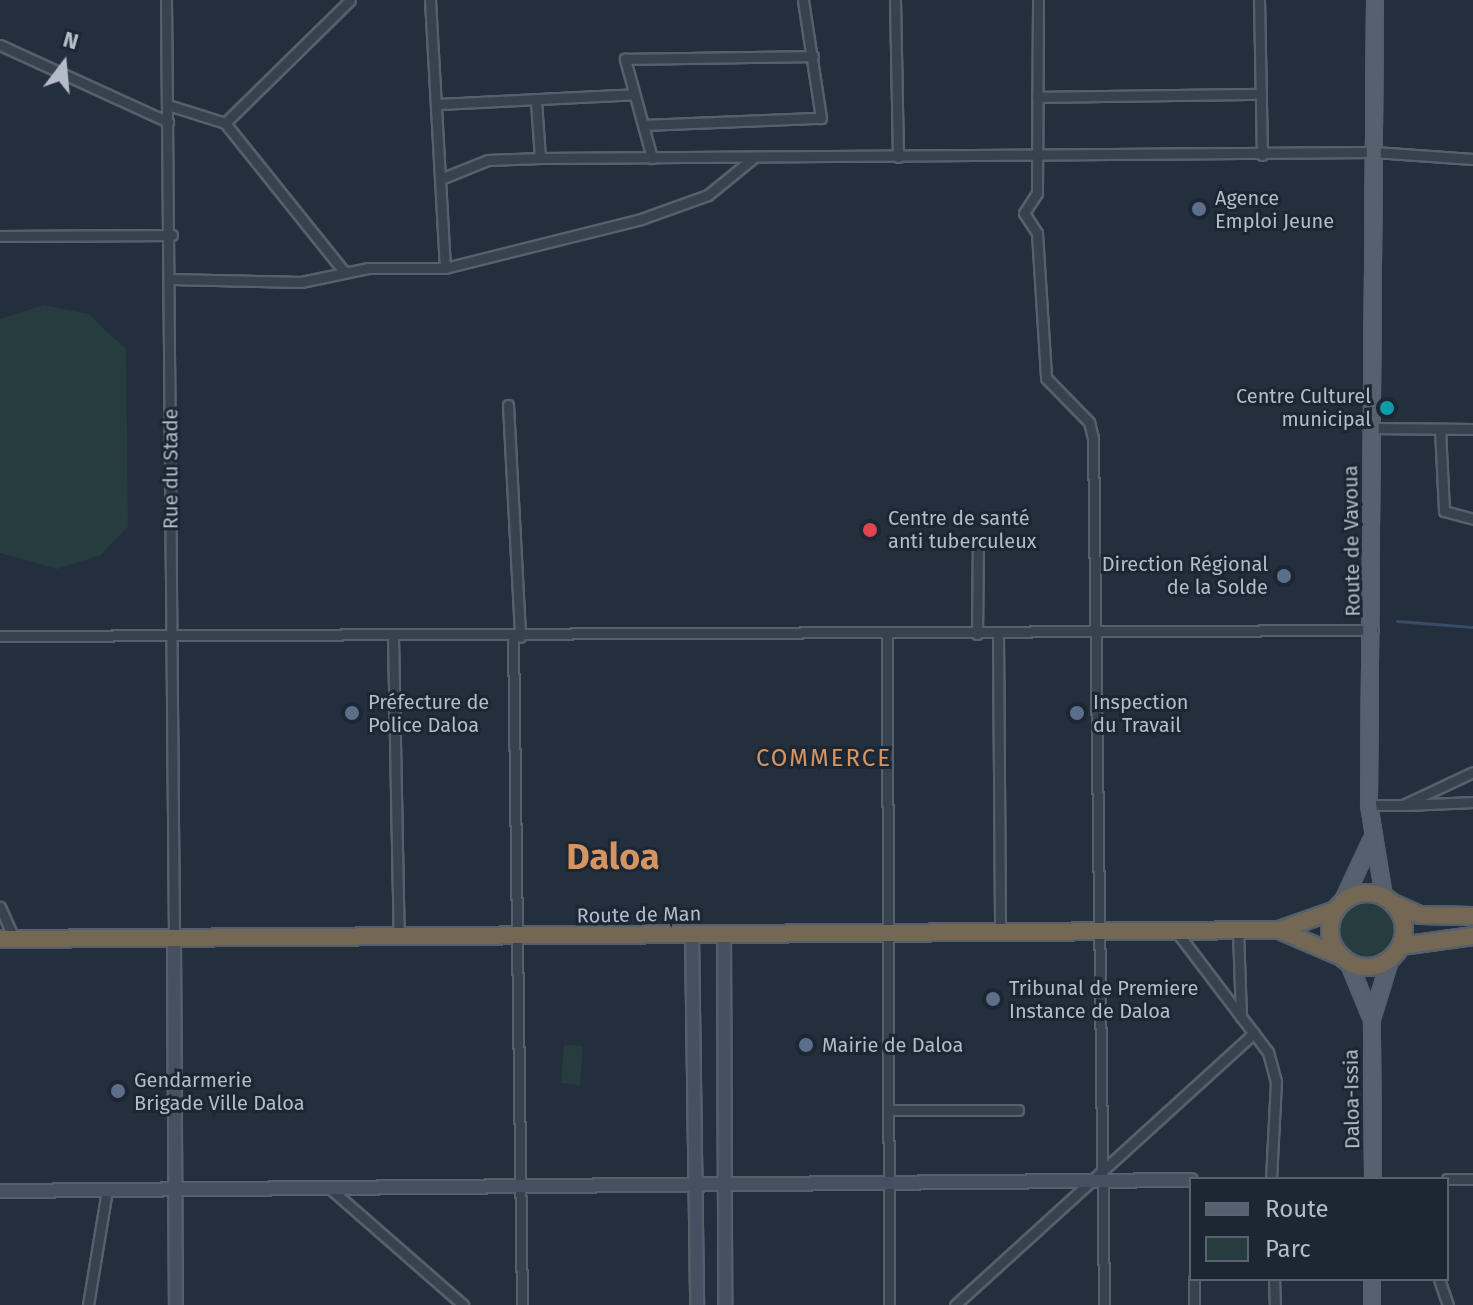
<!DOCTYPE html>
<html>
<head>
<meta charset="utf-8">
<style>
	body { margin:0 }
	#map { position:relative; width:1473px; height:1305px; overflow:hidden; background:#242f3e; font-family:"Fira Sans",sans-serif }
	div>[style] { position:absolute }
	.green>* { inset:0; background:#263c3f }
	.round { border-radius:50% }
	.stream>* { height:3px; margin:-1.5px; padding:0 1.5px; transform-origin:1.5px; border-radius:1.5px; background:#394c67 }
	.roads { filter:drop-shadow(2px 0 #565f6c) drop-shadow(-2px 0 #565f6c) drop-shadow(0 2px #565f6c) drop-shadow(0 -2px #565f6c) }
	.street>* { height:9px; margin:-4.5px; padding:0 4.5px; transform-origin:4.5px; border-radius:4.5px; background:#38414e }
	.secondary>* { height:12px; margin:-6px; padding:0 6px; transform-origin:6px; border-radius:6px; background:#465061 }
	.primary>* { height:14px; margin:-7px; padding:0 7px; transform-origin:7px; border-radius:7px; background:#56606e }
	.highway>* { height:16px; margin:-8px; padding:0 8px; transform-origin:8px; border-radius:8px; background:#746855 }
	.highway>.ring { margin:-8px; padding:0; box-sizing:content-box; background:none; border:16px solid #746855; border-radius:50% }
	.dots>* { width:22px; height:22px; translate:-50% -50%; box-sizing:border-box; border:4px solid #1d2633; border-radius:50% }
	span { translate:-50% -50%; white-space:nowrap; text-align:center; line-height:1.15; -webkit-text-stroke:6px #1d2633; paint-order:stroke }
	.poi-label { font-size:20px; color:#b4bcc9 }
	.left { translate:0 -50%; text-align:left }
	.right { translate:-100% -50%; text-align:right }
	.street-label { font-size:20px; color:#b4bcc9 }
	.quarter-label { font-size:24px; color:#d59563; letter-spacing:2px }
	.town-label { font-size:36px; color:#d59563; font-weight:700 }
	.legend { position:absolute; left:1189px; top:1177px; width:260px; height:104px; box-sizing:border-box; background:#1d2633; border:2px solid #59626f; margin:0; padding:10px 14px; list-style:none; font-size:24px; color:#b4bcc9 }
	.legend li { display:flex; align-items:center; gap:16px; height:40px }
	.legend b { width:40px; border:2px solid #59626f }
	.north { position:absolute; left:24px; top:24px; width:80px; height:80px; -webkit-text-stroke:6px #1d2633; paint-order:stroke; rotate:16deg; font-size:22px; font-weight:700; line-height:32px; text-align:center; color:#b4bcc9 }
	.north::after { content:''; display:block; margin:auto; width:28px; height:36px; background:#b4bcc9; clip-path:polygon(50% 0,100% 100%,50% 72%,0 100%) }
</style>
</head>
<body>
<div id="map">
	<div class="green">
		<div style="clip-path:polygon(44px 305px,88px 314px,126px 349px,128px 526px,101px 555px,57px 569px,0 553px,0 319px)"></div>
		<div class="round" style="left:1337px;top:900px;width:60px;height:60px"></div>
		<div style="clip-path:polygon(564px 1045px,583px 1046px,580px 1085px,561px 1083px)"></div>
	</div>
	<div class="stream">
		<div style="left:1397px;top:621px;width:76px;rotate:4.5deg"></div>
	</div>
	<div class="roads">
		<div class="street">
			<div style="left:166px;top:0;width:938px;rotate:89.51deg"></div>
			<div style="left:430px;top:0;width:268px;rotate:86.8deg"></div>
			<div style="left:895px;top:0;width:157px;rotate:88.9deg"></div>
			<div style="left:1038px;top:0;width:193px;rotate:90.3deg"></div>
			<div style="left:1037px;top:193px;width:24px;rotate:123deg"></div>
			<div style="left:1024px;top:213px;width:24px;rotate:57deg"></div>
			<div style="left:1037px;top:233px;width:145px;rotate:86.4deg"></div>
			<div style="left:1046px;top:378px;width:62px;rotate:45.7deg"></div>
			<div style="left:1089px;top:422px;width:16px;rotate:76deg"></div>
			<div style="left:1093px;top:438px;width:867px;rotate:89.27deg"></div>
			<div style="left:1259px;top:0;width:155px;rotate:88.9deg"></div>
			<div style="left:0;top:45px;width:185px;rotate:24.6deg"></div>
			<div style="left:1037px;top:97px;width:224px;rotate:-0.8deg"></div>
			<div style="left:536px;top:101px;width:57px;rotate:86deg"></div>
			<div style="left:439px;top:104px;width:195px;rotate:-2.9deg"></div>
			<div style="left:168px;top:105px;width:60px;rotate:17.5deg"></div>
			<div style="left:225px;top:123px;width:192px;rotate:51.3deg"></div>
			<div style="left:225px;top:123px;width:175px;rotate:-44.5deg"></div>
			<div style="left:643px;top:125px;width:178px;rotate:-2.3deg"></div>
			<div style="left:821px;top:118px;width:119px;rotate:-98.7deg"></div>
			<div style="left:652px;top:158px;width:103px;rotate:-105.3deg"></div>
			<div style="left:625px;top:59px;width:188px;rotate:-0.9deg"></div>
			<div style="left:443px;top:178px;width:48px;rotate:-21.8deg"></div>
			<div style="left:488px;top:160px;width:52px;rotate:-2.2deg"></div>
			<div style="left:540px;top:158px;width:834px;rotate:-0.41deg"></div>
			<div style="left:1374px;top:152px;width:99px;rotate:4deg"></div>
			<div style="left:0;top:236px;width:172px;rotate:-0.3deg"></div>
			<div style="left:171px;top:279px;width:130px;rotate:1.3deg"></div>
			<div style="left:301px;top:282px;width:68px;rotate:-11.8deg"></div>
			<div style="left:368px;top:268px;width:77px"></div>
			<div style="left:445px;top:268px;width:202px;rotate:-14deg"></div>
			<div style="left:641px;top:219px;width:71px;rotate:-19.7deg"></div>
			<div style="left:708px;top:195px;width:57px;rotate:-39.3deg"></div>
			<div style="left:508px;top:405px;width:232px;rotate:87deg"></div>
			<div style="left:1369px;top:428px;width:104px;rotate:0.6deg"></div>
			<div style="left:1440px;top:429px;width:82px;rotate:87.2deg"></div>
			<div style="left:1444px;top:511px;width:30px;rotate:15deg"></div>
			<div style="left:977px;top:634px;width:93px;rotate:-89.4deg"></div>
			<div style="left:998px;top:634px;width:298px;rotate:89.6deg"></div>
			<div style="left:887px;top:635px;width:670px;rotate:89.83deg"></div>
			<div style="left:0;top:636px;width:1373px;rotate:-0.25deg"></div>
			<div style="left:393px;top:637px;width:300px;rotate:88.9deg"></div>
			<div style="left:513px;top:637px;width:668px;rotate:89.23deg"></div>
			<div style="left:1369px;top:805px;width:34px"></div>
			<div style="left:1403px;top:805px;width:77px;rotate:-25.2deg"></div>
			<div style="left:1407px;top:805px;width:66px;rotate:-2.6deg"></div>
			<div style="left:0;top:907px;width:35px;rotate:66deg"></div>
			<div style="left:1176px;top:931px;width:152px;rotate:52.8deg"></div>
			<div style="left:1268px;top:1052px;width:30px;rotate:75deg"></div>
			<div style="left:1276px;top:1081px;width:98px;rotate:92.9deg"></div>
			<div style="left:1238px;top:931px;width:86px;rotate:88deg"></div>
			<div style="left:889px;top:1110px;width:129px"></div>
			<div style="left:1447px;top:1179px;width:26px"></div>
			<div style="left:333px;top:1191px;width:173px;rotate:41.2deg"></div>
			<div style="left:1274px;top:1279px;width:26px;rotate:88deg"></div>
			<div style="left:1439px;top:1279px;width:28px;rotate:71deg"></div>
			<div style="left:88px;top:1305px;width:117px;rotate:-80.6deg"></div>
			<div style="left:955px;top:1305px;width:404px;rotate:-42.3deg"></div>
			<div style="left:1194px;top:1305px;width:26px;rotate:-90deg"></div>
		</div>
		<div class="secondary">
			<div style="left:724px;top:933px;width:372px;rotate:89.8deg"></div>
			<div style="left:692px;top:935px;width:370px;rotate:89.2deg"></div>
			<div style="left:174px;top:938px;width:367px;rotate:89.7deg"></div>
			<div style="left:0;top:1191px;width:1191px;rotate:-0.53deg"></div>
		</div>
		<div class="primary">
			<div style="left:1375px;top:0;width:805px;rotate:90.43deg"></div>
			<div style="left:1369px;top:805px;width:93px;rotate:80.7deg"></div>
			<div style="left:1343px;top:901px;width:66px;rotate:-65deg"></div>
			<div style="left:1348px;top:961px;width:58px;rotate:67.8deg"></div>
			<div style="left:1373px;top:1179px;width:160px;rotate:-90.4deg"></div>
			<div style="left:1372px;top:1019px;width:62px;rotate:-73deg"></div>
			<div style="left:1372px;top:1305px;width:26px;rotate:-90deg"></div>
		</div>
		<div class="highway">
			<div class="ring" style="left:1330px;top:893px;width:58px;height:58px"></div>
			<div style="left:1395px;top:904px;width:27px;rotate:24deg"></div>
			<div style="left:1420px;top:915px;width:53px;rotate:1.1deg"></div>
			<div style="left:1279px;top:930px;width:69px;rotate:23.2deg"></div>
			<div style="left:0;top:939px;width:1279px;rotate:-0.4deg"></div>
			<div style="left:1279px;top:930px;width:60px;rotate:-19.3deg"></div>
			<div style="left:1401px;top:946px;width:73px;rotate:-7.9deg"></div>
		</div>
	</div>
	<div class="dots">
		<div style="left:1199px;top:209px;background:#5c6f8a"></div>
		<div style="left:1387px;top:408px;background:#0f9aa8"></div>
		<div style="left:870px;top:530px;background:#e0444e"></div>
		<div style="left:1284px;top:576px;background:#5c6f8a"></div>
		<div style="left:352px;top:713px;background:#5c6f8a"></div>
		<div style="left:1077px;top:713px;background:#5c6f8a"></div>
		<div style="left:993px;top:999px;background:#5c6f8a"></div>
		<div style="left:806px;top:1045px;background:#5c6f8a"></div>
		<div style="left:118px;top:1091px;background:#5c6f8a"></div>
	</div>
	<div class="poi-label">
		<span class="left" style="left:1215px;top:210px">Agence<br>Emploi Jeune</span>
		<span class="right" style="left:1371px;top:408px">Centre Culturel<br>municipal</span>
		<span class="left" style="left:888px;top:530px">Centre de santé<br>anti tuberculeux</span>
		<span class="right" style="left:1268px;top:576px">Direction Régional<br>de la Solde</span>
		<span class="left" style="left:368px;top:714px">Préfecture de<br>Police Daloa</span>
		<span class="left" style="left:1093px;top:714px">Inspection<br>du Travail</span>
		<span class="left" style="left:1009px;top:1000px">Tribunal de Premiere<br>Instance de Daloa</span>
		<span class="left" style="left:822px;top:1045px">Mairie de Daloa</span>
		<span class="left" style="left:134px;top:1092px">Gendarmerie<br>Brigade Ville Daloa</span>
	</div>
	<div class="street-label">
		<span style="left:171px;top:469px;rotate:-90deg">Rue du Stade</span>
		<span style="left:1352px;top:541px;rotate:-91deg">Route de Vavoua</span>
		<span style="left:639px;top:915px;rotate:-1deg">Route de Man</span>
		<span style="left:1352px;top:1099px;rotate:-91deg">Daloa-Issia</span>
	</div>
	<div class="quarter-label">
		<span style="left:824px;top:759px">COMMERCE</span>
	</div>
	<div class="town-label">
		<span style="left:613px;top:858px">Daloa</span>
	</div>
	<ul class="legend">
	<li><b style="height:10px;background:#56606e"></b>Route</li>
	<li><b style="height:22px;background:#263c3f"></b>Parc</li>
	</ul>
	<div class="north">N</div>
</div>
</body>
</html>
